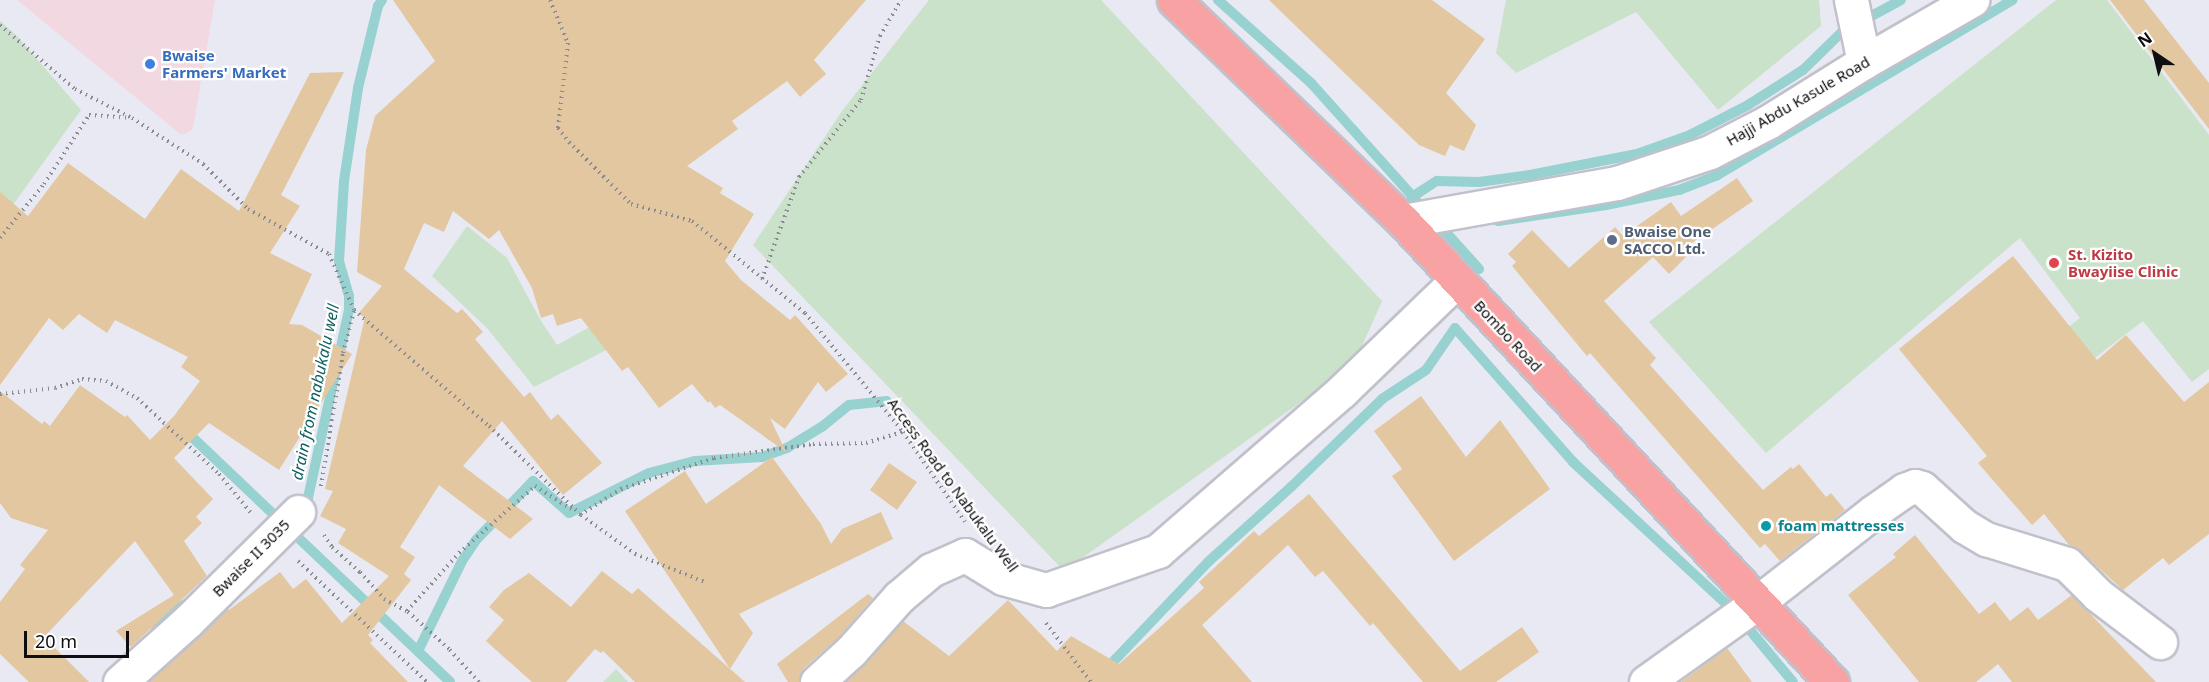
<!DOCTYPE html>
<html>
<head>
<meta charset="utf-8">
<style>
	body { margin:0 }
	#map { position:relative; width:2209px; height:682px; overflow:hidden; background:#e9e9f3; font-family:"Noto Sans",sans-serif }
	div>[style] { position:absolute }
	.commercial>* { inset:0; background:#f2d9e1 }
	.green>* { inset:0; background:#cae1ca }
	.stream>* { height:10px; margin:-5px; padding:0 5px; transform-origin:5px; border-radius:5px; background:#97d2d1 }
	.building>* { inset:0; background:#e2c7a0 }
	.path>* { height:4px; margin-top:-2px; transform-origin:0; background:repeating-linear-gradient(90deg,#8b8b92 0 1.5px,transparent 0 6px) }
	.roads { filter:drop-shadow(2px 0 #c1c1cb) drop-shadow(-2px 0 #c1c1cb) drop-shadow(0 2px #c1c1cb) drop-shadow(0 -2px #c1c1cb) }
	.minor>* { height:33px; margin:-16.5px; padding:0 16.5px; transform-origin:16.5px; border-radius:16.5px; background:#fff }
	.major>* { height:33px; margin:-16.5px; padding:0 16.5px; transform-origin:16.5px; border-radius:16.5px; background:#f8a2a4 }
	.dots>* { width:16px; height:16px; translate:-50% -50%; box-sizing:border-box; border:3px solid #fff; border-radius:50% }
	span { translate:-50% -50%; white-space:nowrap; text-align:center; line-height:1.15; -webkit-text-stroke:4.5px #fff; paint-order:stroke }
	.shop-label { font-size:15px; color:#366cbe; font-weight:700 }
	.left { translate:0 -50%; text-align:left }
	.street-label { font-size:15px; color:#0e0e11 }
	.service-label { font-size:15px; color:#4e5e75; font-weight:700 }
	.health-label { font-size:15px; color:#be3a42; font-weight:700 }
	.culture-label { font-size:15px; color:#0d838f; font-weight:700 }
	.water-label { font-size:16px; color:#0f6161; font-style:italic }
	.north { position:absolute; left:2125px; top:24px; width:60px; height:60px; -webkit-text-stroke:4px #fff; paint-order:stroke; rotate:325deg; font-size:16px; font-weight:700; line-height:24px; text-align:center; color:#0e0e11 }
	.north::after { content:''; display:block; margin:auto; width:21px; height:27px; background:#0e0e11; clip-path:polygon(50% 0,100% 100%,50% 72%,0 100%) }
	.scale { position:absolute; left:24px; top:631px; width:105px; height:27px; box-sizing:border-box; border:3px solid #0e0e11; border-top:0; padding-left:8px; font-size:18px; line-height:21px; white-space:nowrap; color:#0e0e11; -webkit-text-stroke:4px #fff; paint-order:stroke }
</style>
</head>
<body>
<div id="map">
	<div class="commercial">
		<div style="clip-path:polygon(17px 0,215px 0,193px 129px,186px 134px,180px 134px)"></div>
	</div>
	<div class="green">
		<div style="clip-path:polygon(929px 0,1101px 0,1382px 301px,1354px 364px,1064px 571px,753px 245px,842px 111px)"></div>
		<div style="clip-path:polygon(1506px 0,1819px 0,1821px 26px,1718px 110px,1636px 12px,1516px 73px,1496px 53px)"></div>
		<div style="clip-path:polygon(2056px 0,2107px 0,2209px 135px,2209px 369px,2192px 382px,2143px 321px,2050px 392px,2028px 359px,2080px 318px,2020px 238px,1766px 453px,1649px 322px)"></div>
		<div style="clip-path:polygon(0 21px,17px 36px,81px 110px,0 223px)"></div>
		<div style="clip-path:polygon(467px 226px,507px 258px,541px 321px,557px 345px,604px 319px,620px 343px,534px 387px,487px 328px,432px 276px)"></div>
		<div style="clip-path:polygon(616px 669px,628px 682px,603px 682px)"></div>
	</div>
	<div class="stream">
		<div style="left:1218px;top:0;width:125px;rotate:41.7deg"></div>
		<div style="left:1311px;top:83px;width:157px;rotate:48.1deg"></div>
		<div style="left:1412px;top:197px;width:30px;rotate:-33deg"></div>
		<div style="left:1437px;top:181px;width:42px;rotate:1.4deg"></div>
		<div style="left:1479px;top:182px;width:51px;rotate:-7.8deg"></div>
		<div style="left:1530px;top:175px;width:109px;rotate:-11.1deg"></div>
		<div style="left:1637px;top:154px;width:56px;rotate:-19.7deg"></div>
		<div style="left:1690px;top:135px;width:65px;rotate:-27.3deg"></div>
		<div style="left:1748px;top:105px;width:65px;rotate:-32.5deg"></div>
		<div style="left:1803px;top:70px;width:54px;rotate:-44.3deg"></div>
		<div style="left:1842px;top:32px;width:67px;rotate:-28.5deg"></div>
		<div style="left:1435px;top:220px;width:66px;rotate:48.1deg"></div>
		<div style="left:1498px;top:221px;width:109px;rotate:-8.4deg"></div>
		<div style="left:1606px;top:205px;width:75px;rotate:-11.6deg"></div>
		<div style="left:1679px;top:190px;width:40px;rotate:-21deg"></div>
		<div style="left:1716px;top:176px;width:345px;rotate:-30.7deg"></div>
		<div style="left:191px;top:436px;width:357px;rotate:43.5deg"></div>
		<div style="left:306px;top:507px;width:202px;rotate:-77.7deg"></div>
		<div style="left:349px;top:310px;width:14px;rotate:-90deg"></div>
		<div style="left:349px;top:296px;width:36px;rotate:-106deg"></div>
		<div style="left:339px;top:261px;width:80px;rotate:-86.4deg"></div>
		<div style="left:344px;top:181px;width:94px;rotate:-81.4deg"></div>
		<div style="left:358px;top:88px;width:84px;rotate:-76.3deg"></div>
		<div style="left:378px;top:6px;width:7px;rotate:-56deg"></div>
		<div style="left:156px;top:630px;width:25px;rotate:-50deg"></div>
		<div style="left:172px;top:611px;width:19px;rotate:-28deg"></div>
		<div style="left:418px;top:651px;width:100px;rotate:-63.9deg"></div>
		<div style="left:462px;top:561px;width:25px;rotate:-56deg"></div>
		<div style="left:476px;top:540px;width:82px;rotate:-46deg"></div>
		<div style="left:533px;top:481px;width:48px;rotate:41.6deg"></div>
		<div style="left:569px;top:513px;width:89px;rotate:-26.6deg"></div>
		<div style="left:649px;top:473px;width:48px;rotate:-14.6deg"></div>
		<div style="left:695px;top:461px;width:67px;rotate:-3.4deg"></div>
		<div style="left:762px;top:457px;width:27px;rotate:-20deg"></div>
		<div style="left:787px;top:448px;width:42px;rotate:-31.4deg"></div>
		<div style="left:823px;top:426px;width:33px;rotate:-39deg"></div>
		<div style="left:849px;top:405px;width:38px;rotate:-6deg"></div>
		<div style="left:1125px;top:682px;width:23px;rotate:-128deg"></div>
		<div style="left:1111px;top:664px;width:141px;rotate:-46.4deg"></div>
		<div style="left:1208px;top:562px;width:112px;rotate:-42.1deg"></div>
		<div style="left:1291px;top:487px;width:127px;rotate:-44deg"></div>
		<div style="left:1382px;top:399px;width:53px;rotate:-33.4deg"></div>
		<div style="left:1426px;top:370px;width:51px;rotate:-55.4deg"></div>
		<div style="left:1455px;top:328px;width:179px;rotate:48.6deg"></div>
		<div style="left:1573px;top:462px;width:219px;rotate:42.8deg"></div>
		<div style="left:1734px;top:611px;width:92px;rotate:50.3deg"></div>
	</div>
	<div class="building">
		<div style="clip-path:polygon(393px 0,866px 0,814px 60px,826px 74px,800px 97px,787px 81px,732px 121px,738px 129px,687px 166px,723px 188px,720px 193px,754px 214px,725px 261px,741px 280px,790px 320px,795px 315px,848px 374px,826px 392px,818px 382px,785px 429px,770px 418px,786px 452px,720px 405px,715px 408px,710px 401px,708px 403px,692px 384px,659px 408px,628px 367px,622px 371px,581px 318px,557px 326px,553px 314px,541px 318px,532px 288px,499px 230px,489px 239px,453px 211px,444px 232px,424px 223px,404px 269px,457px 313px,462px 309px,483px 332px,475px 339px,524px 397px,530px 392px,551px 420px,558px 414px,602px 463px,563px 495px,502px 421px,463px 466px,533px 519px,510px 539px,439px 485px,400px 547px,415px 557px,404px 574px,411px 580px,368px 635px,373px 640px,370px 643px,408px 682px,148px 682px,228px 608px,229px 610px,280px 572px,293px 589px,306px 579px,342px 623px,389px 576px,338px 543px,346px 529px,320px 516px,333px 491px,325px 489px,365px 317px,358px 314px,382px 286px,357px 272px,366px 150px,375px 116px,435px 61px)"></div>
		<div style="clip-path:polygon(1269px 0,1432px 0,1485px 39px,1446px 93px,1476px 125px,1464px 151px,1450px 145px,1445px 156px,1419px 145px)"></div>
		<div style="clip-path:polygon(2110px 0,2144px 0,2209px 83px,2209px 129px)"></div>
		<div style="clip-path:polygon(344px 72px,281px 195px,300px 206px,270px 253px,312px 274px,289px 324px,302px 325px,352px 354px,279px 470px,209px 423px,174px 458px,213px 499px,196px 517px,202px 523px,184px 541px,207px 576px,131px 647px,116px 631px,174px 595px,135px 541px,44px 637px,89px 682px,29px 682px,0 654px,0 602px,25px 569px,20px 565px,48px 530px,11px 518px,0 503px,0 391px,42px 424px,44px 421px,50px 426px,80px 385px,125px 417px,127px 415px,150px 440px,174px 416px,200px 381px,181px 367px,188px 357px,115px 320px,107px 333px,79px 314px,63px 330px,49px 318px,0 385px,0 192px,28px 216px,68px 163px,145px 219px,181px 169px,239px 211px,310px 73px)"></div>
		<div style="clip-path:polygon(1737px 178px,1753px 201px,1686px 247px,1691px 252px,1669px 274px,1653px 257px,1604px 301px,1656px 358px,1650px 365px,1763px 490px,1791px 467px,1793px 469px,1799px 464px,1826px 497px,1831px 493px,1845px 510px,1780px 561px,1765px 544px,1760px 548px,1590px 353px,1587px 356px,1512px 266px,1516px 262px,1508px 254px,1532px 230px,1569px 268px,1615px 227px,1623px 236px,1671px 202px,1681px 216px)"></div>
		<div style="clip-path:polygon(2013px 256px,2097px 360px,2126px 335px,2184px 402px,2209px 382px,2209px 534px,2169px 565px,2163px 558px,2123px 590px,2080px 551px,2069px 545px,2044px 514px,2032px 525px,1978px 463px,1987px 456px,1899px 349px)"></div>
		<div style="clip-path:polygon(1421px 396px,1466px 457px,1500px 420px,1550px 489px,1454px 561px,1392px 476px,1402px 469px,1374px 431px)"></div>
		<div style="clip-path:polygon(772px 457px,821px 524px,831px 544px,842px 529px,881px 512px,893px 539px,739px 614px,753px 633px,730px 669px,625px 511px,685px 471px,706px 504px)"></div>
		<div style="clip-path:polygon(889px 463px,917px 482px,897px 510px,870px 490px)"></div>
		<div style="clip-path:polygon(1309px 494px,1460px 671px,1522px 627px,1539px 652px,1496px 682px,1423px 682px,1373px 623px,1370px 626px,1323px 571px,1315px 577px,1288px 545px,1202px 625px,1252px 682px,845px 682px,903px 621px,949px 656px,1008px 600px,1057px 651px,1071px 636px,1119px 664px,1204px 588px,1199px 582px,1254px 531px,1259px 536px)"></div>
		<div style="clip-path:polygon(1915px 535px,1979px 614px,1995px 602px,2010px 621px,2028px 607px,2038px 620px,2072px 595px,2156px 682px,2012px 682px,1998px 664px,1976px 682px,1919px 682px,1848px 595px,1896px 557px,1893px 554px)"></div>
		<div style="clip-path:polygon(602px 571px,632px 594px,638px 588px,745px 682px,635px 682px,603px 651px,601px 653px,595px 649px,566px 682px,532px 682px,486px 641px,504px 620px,489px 607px,504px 590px,529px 573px,571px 607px)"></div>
		<div style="clip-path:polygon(868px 594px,873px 598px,838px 638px,804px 668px,799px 682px,788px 682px,777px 664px)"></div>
		<div style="clip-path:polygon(1727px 648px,1752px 682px,1681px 682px)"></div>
	</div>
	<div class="path">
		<div style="left:550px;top:0;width:47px;rotate:67.3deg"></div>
		<div style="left:568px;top:43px;width:86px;rotate:96.7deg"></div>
		<div style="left:558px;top:128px;width:18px;rotate:52deg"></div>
		<div style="left:569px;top:142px;width:88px;rotate:45deg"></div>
		<div style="left:631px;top:204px;width:63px;rotate:15.6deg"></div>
		<div style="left:692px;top:221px;width:146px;rotate:39.2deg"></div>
		<div style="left:805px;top:313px;width:154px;rotate:50.5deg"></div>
		<div style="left:903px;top:432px;width:109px;rotate:55.4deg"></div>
		<div style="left:0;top:25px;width:99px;rotate:40.5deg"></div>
		<div style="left:75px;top:89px;width:64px;rotate:27deg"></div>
		<div style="left:132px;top:118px;width:85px;rotate:32.9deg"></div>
		<div style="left:203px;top:164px;width:64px;rotate:45deg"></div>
		<div style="left:248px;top:209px;width:93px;rotate:29.1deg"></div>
		<div style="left:329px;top:254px;width:61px;rotate:65.9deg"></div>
		<div style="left:354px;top:310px;width:178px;rotate:40.7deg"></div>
		<div style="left:489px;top:426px;width:128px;rotate:44.1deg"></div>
		<div style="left:581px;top:515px;width:67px;rotate:35.8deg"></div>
		<div style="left:635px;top:554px;width:75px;rotate:21.8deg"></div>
		<div style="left:0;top:238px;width:70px;rotate:-50.8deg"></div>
		<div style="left:44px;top:184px;width:82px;rotate:-56.9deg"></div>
		<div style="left:89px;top:115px;width:39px;rotate:4deg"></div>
		<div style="left:762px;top:279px;width:109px;rotate:-70.1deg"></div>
		<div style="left:799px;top:177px;width:99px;rotate:-51.2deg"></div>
		<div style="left:861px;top:100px;width:67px;rotate:-73.5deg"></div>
		<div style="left:880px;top:36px;width:42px;rotate:-59.7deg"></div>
		<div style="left:0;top:394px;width:55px;rotate:-6.2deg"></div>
		<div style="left:55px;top:388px;width:28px;rotate:-18deg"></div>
		<div style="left:82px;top:379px;width:24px;rotate:5deg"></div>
		<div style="left:106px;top:381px;width:35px;rotate:29deg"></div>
		<div style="left:137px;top:398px;width:112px;rotate:42.8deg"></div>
		<div style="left:219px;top:474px;width:50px;rotate:50.6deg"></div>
		<div style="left:321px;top:486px;width:135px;rotate:-80.6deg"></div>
		<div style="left:343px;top:353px;width:43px;rotate:-75.3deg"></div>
		<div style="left:580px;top:515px;width:49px;rotate:-32.4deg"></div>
		<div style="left:621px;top:489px;width:98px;rotate:-18.4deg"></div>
		<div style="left:714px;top:458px;width:100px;rotate:-8deg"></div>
		<div style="left:813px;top:444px;width:53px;rotate:-1.1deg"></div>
		<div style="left:866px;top:443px;width:39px;rotate:-17deg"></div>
		<div style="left:324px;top:535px;width:14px;rotate:56deg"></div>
		<div style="left:332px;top:547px;width:38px;rotate:42deg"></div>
		<div style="left:360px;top:572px;width:36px;rotate:48deg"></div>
		<div style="left:384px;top:599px;width:26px;rotate:28deg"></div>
		<div style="left:298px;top:561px;width:177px;rotate:43.2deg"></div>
		<div style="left:1046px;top:623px;width:74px;rotate:52.7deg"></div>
		<div style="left:479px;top:682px;width:45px;rotate:-132.3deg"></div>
		<div style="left:449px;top:649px;width:57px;rotate:-137.9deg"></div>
		<div style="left:407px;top:611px;width:78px;rotate:-48.1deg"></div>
		<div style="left:459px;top:553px;width:101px;rotate:-41.4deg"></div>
		<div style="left:535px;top:486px;width:43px;rotate:32.6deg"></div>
	</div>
	<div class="roads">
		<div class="minor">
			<div style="left:1851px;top:0;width:63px;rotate:78.2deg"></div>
			<div style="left:1403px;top:221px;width:217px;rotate:-10.1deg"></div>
			<div style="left:1617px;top:183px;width:98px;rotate:-18.4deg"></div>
			<div style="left:1710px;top:152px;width:65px;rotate:-27.3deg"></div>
			<div style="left:1768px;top:122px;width:113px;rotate:-32deg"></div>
			<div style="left:1864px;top:62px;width:125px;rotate:-29.9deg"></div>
			<div style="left:120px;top:682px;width:91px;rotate:-41.9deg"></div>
			<div style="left:188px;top:621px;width:155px;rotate:-44.7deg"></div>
			<div style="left:817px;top:682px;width:46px;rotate:-42.4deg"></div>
			<div style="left:851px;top:651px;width:72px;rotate:-48.4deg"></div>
			<div style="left:899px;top:597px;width:42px;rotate:-40.2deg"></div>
			<div style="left:931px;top:570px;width:37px;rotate:-24deg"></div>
			<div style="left:965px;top:555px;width:44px;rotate:31.2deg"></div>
			<div style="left:1003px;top:578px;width:45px;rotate:15.6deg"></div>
			<div style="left:1046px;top:590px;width:119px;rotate:-19.2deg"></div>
			<div style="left:1158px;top:551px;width:244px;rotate:-41deg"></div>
			<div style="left:1342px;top:391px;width:158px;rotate:-44deg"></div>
			<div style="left:1646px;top:682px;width:138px;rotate:-35.5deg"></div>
			<div style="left:1758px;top:602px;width:146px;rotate:-38deg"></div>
			<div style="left:1873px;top:512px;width:38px;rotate:-35deg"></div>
			<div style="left:1904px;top:490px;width:12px;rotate:-20deg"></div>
			<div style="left:1915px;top:486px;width:7px;rotate:16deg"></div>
			<div style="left:1922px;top:488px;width:57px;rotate:42.1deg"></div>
			<div style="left:1964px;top:526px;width:26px;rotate:31deg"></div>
			<div style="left:1986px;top:539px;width:85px;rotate:17.2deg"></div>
			<div style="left:2067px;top:564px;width:44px;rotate:45deg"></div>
			<div style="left:2098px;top:595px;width:78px;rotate:37.2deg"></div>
		</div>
		<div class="major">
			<div style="left:1174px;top:0;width:318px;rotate:44deg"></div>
			<div style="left:1403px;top:221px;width:630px;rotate:47.06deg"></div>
		</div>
	</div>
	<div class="dots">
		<div style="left:150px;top:64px;background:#3f7fe0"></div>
		<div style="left:1612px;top:240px;background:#5c6f8a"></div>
		<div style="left:2054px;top:263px;background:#e0444e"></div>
		<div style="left:1766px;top:526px;background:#0f9aa8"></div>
	</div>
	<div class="shop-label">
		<span class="left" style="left:162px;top:64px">Bwaise<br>Farmers' Market</span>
	</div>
	<div class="street-label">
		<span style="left:1798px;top:101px;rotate:-30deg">Hajji Abdu Kasule Road</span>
		<span style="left:1508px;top:336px;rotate:47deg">Bombo Road</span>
		<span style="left:953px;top:485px;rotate:54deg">Access Road to Nabukalu Well</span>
		<span style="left:251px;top:558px;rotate:-45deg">Bwaise II 3035</span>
	</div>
	<div class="service-label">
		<span class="left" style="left:1624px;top:240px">Bwaise One<br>SACCO Ltd.</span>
	</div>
	<div class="health-label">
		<span class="left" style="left:2068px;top:263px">St. Kizito<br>Bwayiise Clinic</span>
	</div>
	<div class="culture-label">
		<span class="left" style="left:1778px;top:526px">foam mattresses</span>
	</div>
	<div class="water-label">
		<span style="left:315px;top:392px;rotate:-78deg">drain from nabukalu well</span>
	</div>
	<div class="north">N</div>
	<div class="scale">20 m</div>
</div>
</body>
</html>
